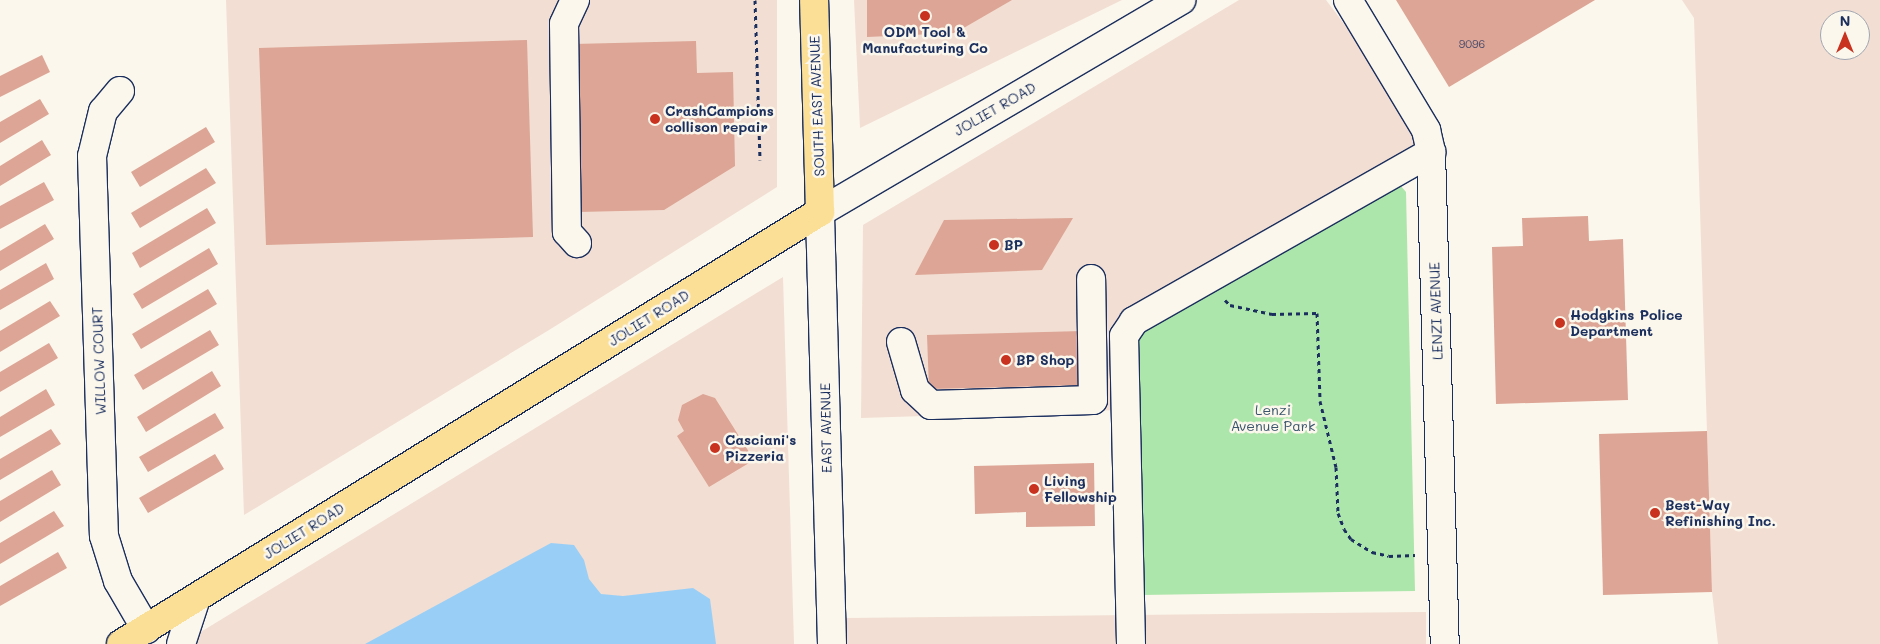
<!DOCTYPE html>
<html>
<head>
<meta charset="utf-8">
<style>
	body { margin:0 }
	#map { position:relative; width:1880px; height:644px; overflow:hidden; background:#fbf7ec; font-family:Mali,sans-serif }
	div>[style] { position:absolute }
	.built>* { inset:0; background:#f2ded2 }
	.green>* { inset:0; background:#ade6aa }
	.water>* { inset:0; background:#99cff7 }
	.building>* { inset:0; background:#dca595 }
	.path>* { height:3px; margin-top:-1.5px; transform-origin:0; background:repeating-linear-gradient(90deg,#1b2f5e 0 4px,transparent 0 8px) }
	.roads { filter:drop-shadow(1px 0 #1b2f5e) drop-shadow(-1px 0 #1b2f5e) drop-shadow(0 1px #1b2f5e) drop-shadow(0 -1px #1b2f5e) }
	.minor>* { height:28px; margin:-14px; padding:0 14px; transform-origin:14px; border-radius:14px; background:#fbf7ec }
	.major>* { height:28px; margin:-14px; padding:0 14px; transform-origin:14px; border-radius:14px; background:#fbdf96 }
	.dots>* { width:14px; height:14px; translate:-50% -50%; box-sizing:border-box; border:2px solid #fbf7ec; border-radius:50% }
	span { translate:-50% -50%; white-space:nowrap; text-align:center; line-height:1.15; -webkit-text-stroke:5px #fbf7ec; paint-order:stroke }
	.number-label { font-size:11px; color:#4b4c6c }
	.number-label span { -webkit-text-stroke-width:0 }
	.poi-label { font-size:14px; color:#1b2f5e; font-weight:700 }
	.left { translate:0 -50%; text-align:left }
	.street-label { font-size:14px; color:#1b2f5e }
	.park-label { font-size:14px; color:#38546d }
	.north { position:absolute; left:1820px; top:10px; width:50px; height:50px; box-sizing:border-box; background:#fbf7ec; border:1px solid #a1a7b3; border-radius:50%; rotate:0deg; font-size:14px; font-weight:700; line-height:20px; text-align:center; color:#1b2f5e }
	.north::after { content:''; display:block; margin:auto; width:18px; height:22px; background:#c8321e; clip-path:polygon(50% 0,100% 100%,50% 72%,0 100%) }
</style>
</head>
<body>
<div id="map">
	<div class="built">
		<div style="clip-path:polygon(226px 0,777px 0,777px 187px,549px 330px,244px 515px)"></div>
		<div style="clip-path:polygon(854px 0,1122px 0,860px 128px)"></div>
		<div style="clip-path:polygon(1239px 0,1326px 0,1425px 131px,1429px 150px,1118px 410px,861px 418px,863px 225px)"></div>
		<div style="clip-path:polygon(evenodd,1682px 0,1880px 0,1880px 644px,1718px 644px,1712px 592px,1694px 18px,1682px 0,1830px 20px,1860px 20px,1860px 50px,1830px 50px,1830px 20px)"></div>
		<div style="clip-path:polygon(783px 277px,794px 644px,181px 644px)"></div>
		<div style="clip-path:polygon(1426px 612px,1426px 644px,844px 644px,844px 618px)"></div>
	</div>
	<div class="green">
		<div style="clip-path:polygon(1400px 185px,1406px 192px,1415px 591px,1142px 595px,1133px 359px,1138px 333px)"></div>
	</div>
	<div class="water">
		<div style="clip-path:polygon(551px 543px,574px 545px,584px 560px,589px 579px,601px 594px,623px 596px,693px 588px,710px 599px,716px 644px,365px 644px)"></div>
	</div>
	<div class="building">
		<div style="clip-path:polygon(867px 0,1012px 0,955px 33px,867px 37px)"></div>
		<div style="clip-path:polygon(1396px 0,1595px 0,1449px 87px)"></div>
		<div style="clip-path:polygon(527px 40px,533px 237px,266px 245px,259px 48px)"></div>
		<div style="clip-path:polygon(696px 41px,697px 73px,733px 72px,735px 166px,664px 210px,578px 212px,574px 44px)"></div>
		<div style="clip-path:polygon(42px 55px,50px 72px,0 97px,0 76px)"></div>
		<div style="clip-path:polygon(40px 99px,49px 114px,0 143px,0 122px)"></div>
		<div style="clip-path:polygon(206px 127px,215px 142px,140px 187px,131px 172px)"></div>
		<div style="clip-path:polygon(42px 140px,51px 155px,0 186px,0 166px)"></div>
		<div style="clip-path:polygon(206px 168px,216px 183px,140px 228px,131px 213px)"></div>
		<div style="clip-path:polygon(44px 182px,54px 200px,0 229px,0 206px)"></div>
		<div style="clip-path:polygon(207px 208px,216px 223px,140px 268px,132px 253px)"></div>
		<div style="clip-path:polygon(1588px 216px,1589px 241px,1623px 239px,1628px 400px,1496px 404px,1492px 247px,1523px 246px,1522px 218px)"></div>
		<div style="clip-path:polygon(1073px 218px,1042px 270px,915px 275px,944px 220px)"></div>
		<div style="clip-path:polygon(45px 224px,54px 239px,0 271px,0 251px)"></div>
		<div style="clip-path:polygon(209px 248px,218px 264px,142px 309px,133px 294px)"></div>
		<div style="clip-path:polygon(46px 263px,54px 279px,0 310px,0 290px)"></div>
		<div style="clip-path:polygon(208px 289px,217px 304px,141px 349px,132px 334px)"></div>
		<div style="clip-path:polygon(50px 301px,60px 316px,0 352px,0 331px)"></div>
		<div style="clip-path:polygon(210px 330px,219px 345px,143px 390px,134px 375px)"></div>
		<div style="clip-path:polygon(1083px 331px,1084px 385px,929px 389px,927px 335px)"></div>
		<div style="clip-path:polygon(49px 343px,58px 358px,0 392px,0 372px)"></div>
		<div style="clip-path:polygon(212px 371px,221px 386px,146px 432px,137px 417px)"></div>
		<div style="clip-path:polygon(46px 389px,55px 405px,0 437px,0 417px)"></div>
		<div style="clip-path:polygon(703px 394px,715px 398px,754px 460px,709px 487px,677px 436px,684px 431px,678px 420px,682px 405px)"></div>
		<div style="clip-path:polygon(215px 413px,224px 428px,148px 472px,139px 457px)"></div>
		<div style="clip-path:polygon(51px 429px,61px 444px,0 480px,0 459px)"></div>
		<div style="clip-path:polygon(1707px 431px,1712px 592px,1603px 595px,1599px 434px)"></div>
		<div style="clip-path:polygon(215px 454px,224px 469px,148px 513px,139px 498px)"></div>
		<div style="clip-path:polygon(1094px 463px,1095px 526px,1026px 527px,1026px 512px,975px 514px,974px 466px)"></div>
		<div style="clip-path:polygon(52px 470px,61px 485px,0 522px,0 501px)"></div>
		<div style="clip-path:polygon(54px 511px,64px 526px,0 564px,0 543px)"></div>
		<div style="clip-path:polygon(58px 552px,67px 568px,0 606px,0 586px)"></div>
	</div>
	<div class="path">
		<div style="left:755px;top:0;width:160px;rotate:88.2deg"></div>
		<div style="left:1225px;top:300px;width:7px;rotate:45deg"></div>
		<div style="left:1230px;top:305px;width:43px;rotate:12.1deg"></div>
		<div style="left:1272px;top:314px;width:45px;rotate:-1.3deg"></div>
		<div style="left:1317px;top:313px;width:88px;rotate:88deg"></div>
		<div style="left:1320px;top:401px;width:68px;rotate:76.4deg"></div>
		<div style="left:1336px;top:467px;width:46px;rotate:87.5deg"></div>
		<div style="left:1338px;top:513px;width:17px;rotate:69deg"></div>
		<div style="left:1344px;top:529px;width:12px;rotate:55deg"></div>
		<div style="left:1351px;top:539px;width:25px;rotate:32deg"></div>
		<div style="left:1372px;top:552px;width:17px;rotate:13deg"></div>
		<div style="left:1389px;top:556px;width:26px;rotate:-2deg"></div>
	</div>
	<div class="roads">
		<div class="minor">
			<div style="left:575px;top:0;width:26px;rotate:115deg"></div>
			<div style="left:564px;top:24px;width:208px;rotate:89.2deg"></div>
			<div style="left:567px;top:232px;width:15px;rotate:48deg"></div>
			<div style="left:1348px;top:0;width:152px;rotate:59deg"></div>
			<div style="left:1426px;top:130px;width:23px;rotate:77deg"></div>
			<div style="left:1431px;top:152px;width:492px;rotate:88.4deg"></div>
			<div style="left:120px;top:91px;width:26px;rotate:130deg"></div>
			<div style="left:103px;top:111px;width:46px;rotate:103.7deg"></div>
			<div style="left:92px;top:156px;width:380px;rotate:88.2deg"></div>
			<div style="left:104px;top:536px;width:47px;rotate:72.7deg"></div>
			<div style="left:118px;top:581px;width:56px;rotate:59.7deg"></div>
			<div style="left:901px;top:342px;width:50px;rotate:73.7deg"></div>
			<div style="left:915px;top:390px;width:22px;rotate:43deg"></div>
			<div style="left:931px;top:405px;width:162px;rotate:-1.8deg"></div>
			<div style="left:1093px;top:400px;width:121px;rotate:-90.9deg"></div>
			<div style="left:181px;top:644px;width:48px;rotate:-71.9deg"></div>
			<div style="left:832px;top:644px;width:432px;rotate:-91.6deg"></div>
			<div style="left:820px;top:212px;width:419px;rotate:-30.4deg"></div>
			<div style="left:1131px;top:644px;width:308px;rotate:-91.3deg"></div>
			<div style="left:1124px;top:336px;width:18px;rotate:-56deg"></div>
			<div style="left:1134px;top:321px;width:342px;rotate:-29.6deg"></div>
		</div>
		<div class="major">
			<div style="left:121px;top:644px;width:822px;rotate:-31.72deg"></div>
			<div style="left:820px;top:212px;width:212px;rotate:-91.6deg"></div>
		</div>
	</div>
	<div class="dots">
		<div style="left:925px;top:16px;background:#c8321e"></div>
		<div style="left:655px;top:119px;background:#c8321e"></div>
		<div style="left:994px;top:245px;background:#c8321e"></div>
		<div style="left:1560px;top:323px;background:#c8321e"></div>
		<div style="left:1006px;top:360px;background:#c8321e"></div>
		<div style="left:715px;top:448px;background:#c8321e"></div>
		<div style="left:1034px;top:489px;background:#c8321e"></div>
		<div style="left:1655px;top:513px;background:#c8321e"></div>
	</div>
	<div class="number-label">
		<span style="left:1472px;top:44px">9096</span>
	</div>
	<div class="poi-label">
		<span style="left:925px;top:40px">ODM Tool &amp;<br>Manufacturing Co</span>
		<span class="left" style="left:665px;top:119px">CrashCampions<br>collison repair</span>
		<span class="left" style="left:1004px;top:245px">BP</span>
		<span class="left" style="left:1570px;top:323px">Hodgkins Police<br>Department</span>
		<span class="left" style="left:1016px;top:360px">BP Shop</span>
		<span class="left" style="left:725px;top:448px">Casciani's<br>Pizzeria</span>
		<span class="left" style="left:1044px;top:489px">Living<br>Fellowship</span>
		<span class="left" style="left:1665px;top:513px">Best-Way<br>Refinishing Inc.</span>
	</div>
	<div class="street-label">
		<span style="left:817px;top:106px;rotate:-92deg">SOUTH EAST AVENUE</span>
		<span style="left:995px;top:109px;rotate:-30deg">JOLIET ROAD</span>
		<span style="left:1436px;top:311px;rotate:-92deg">LENZI AVENUE</span>
		<span style="left:649px;top:318px;rotate:-32deg">JOLIET ROAD</span>
		<span style="left:99px;top:361px;rotate:-92deg">WILLOW COURT</span>
		<span style="left:826px;top:428px;rotate:-91deg">EAST AVENUE</span>
		<span style="left:304px;top:531px;rotate:-32deg">JOLIET ROAD</span>
	</div>
	<div class="park-label">
		<span style="left:1273px;top:418px">Lenzi<br>Avenue Park</span>
	</div>
	<div class="north">N</div>
</div>
</body>
</html>
